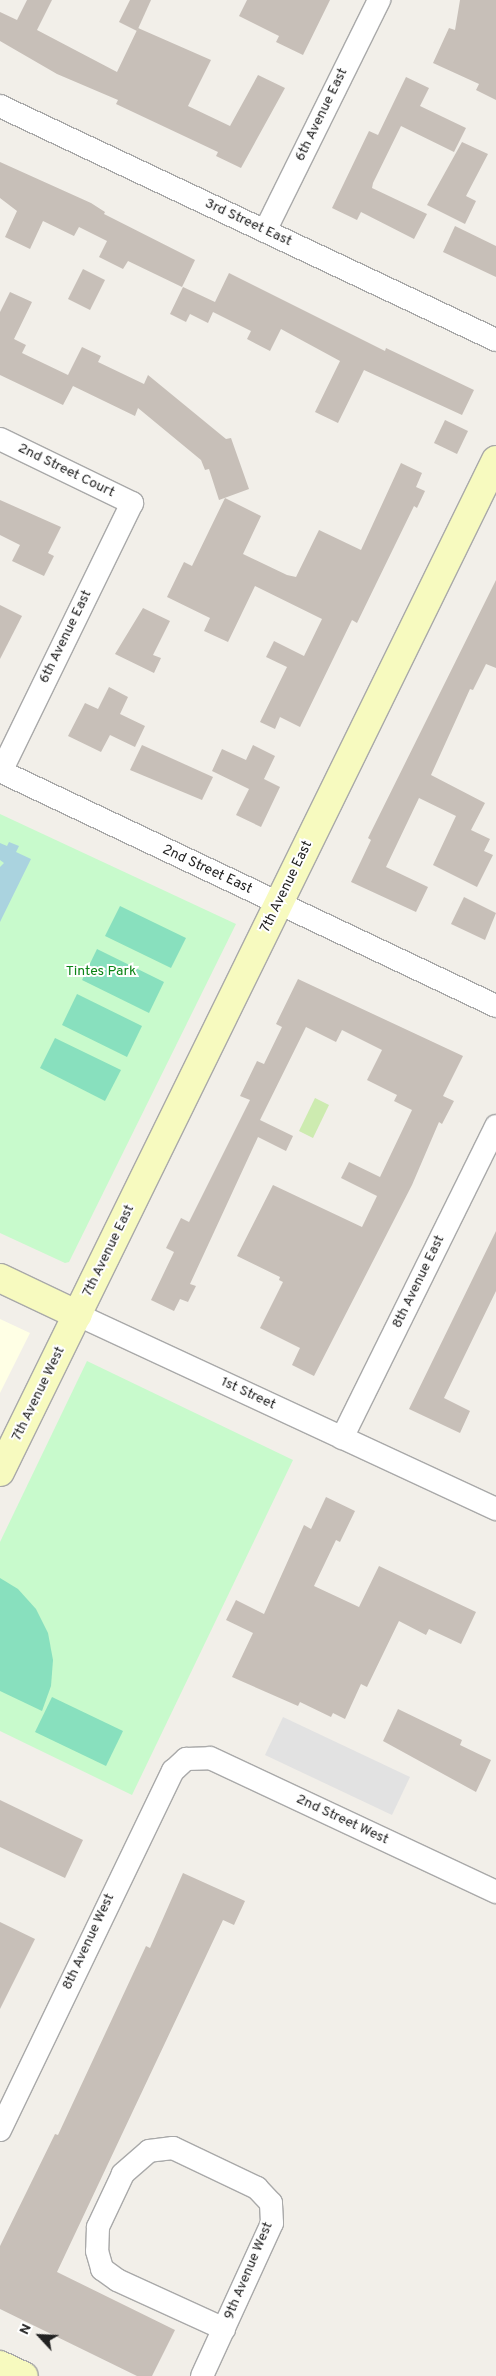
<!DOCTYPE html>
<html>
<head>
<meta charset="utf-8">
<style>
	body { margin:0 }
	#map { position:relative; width:496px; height:2376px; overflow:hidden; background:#f2efe9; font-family:Overpass,sans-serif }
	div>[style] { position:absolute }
	.education>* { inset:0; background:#ffffe5 }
	.grass>* { inset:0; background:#cdebb0 }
	.park>* { inset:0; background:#c8facc }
	.pitch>* { inset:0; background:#88e0be }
	.parking>* { inset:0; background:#e2e2e2 }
	.water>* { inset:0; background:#aad3df }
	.building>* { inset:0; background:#c7bfb8 }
	.roads { filter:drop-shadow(1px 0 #a9a9a9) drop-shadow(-1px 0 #a9a9a9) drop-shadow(0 1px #a9a9a9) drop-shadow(0 -1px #a9a9a9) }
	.street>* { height:22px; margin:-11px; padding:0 11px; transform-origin:11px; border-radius:11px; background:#fff }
	.secondary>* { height:28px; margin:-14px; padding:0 14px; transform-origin:14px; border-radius:14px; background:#f7fabf }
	span { translate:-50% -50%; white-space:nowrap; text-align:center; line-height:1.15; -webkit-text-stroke:4px #fff; paint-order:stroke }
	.street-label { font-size:14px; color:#222 }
	.park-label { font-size:14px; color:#0c8416 }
	.north { position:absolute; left:15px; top:2311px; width:50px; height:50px; -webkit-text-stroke:4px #fff; paint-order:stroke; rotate:295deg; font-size:14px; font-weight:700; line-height:20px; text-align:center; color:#222 }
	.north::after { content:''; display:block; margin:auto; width:18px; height:22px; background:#222; clip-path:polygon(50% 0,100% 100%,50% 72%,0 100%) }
</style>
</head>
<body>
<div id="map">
	<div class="education">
		<div style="clip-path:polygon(0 1319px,30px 1333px,0 1393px)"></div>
	</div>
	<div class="grass">
		<div style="clip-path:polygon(315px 1098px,329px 1105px,313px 1138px,299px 1131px)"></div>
	</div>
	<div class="park">
		<div style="clip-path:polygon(0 814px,236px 924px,69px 1262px,65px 1263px,0 1233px)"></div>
		<div style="clip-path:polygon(87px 1361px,293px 1460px,132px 1795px,0 1731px,0 1542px)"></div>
	</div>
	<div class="pitch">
		<div style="clip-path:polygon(120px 906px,186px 938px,171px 968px,105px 936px)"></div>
		<div style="clip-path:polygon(97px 949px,164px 982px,149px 1013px,82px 980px)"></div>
		<div style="clip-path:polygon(77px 994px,142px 1026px,127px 1057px,62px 1025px)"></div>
		<div style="clip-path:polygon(55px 1038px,121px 1070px,105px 1101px,40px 1068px)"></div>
		<div style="clip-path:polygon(0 1578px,18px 1589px,36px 1609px,48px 1633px,53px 1660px,51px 1686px,42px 1711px,0 1691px)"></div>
		<div style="clip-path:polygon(52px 1697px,123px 1731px,106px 1766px,35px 1732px)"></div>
	</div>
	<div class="parking">
		<div style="clip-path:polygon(283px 1717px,410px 1777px,392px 1815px,265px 1755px)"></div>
	</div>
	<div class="water">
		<div style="clip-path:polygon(9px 842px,19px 846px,16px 852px,31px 859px,0 922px,0 867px,4px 863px,0 860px,0 843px,7px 846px)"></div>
	</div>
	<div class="building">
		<div style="clip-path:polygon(27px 0,52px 0,37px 30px,117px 72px,138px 28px,211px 60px,188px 106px,230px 126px,258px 75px,285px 88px,241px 168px,216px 156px,218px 152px,116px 104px,118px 100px,57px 74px,0 41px,0 12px,17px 20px)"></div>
		<div style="clip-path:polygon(130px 0,151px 0,137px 31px,119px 22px)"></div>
		<div style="clip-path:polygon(247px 0,330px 0,303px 55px,276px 42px,279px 36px,239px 16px)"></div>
		<div style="clip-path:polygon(460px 0,496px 0,496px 100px,476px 90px,479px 84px,433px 63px,449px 28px,455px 30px)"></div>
		<div style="clip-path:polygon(406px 77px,429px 88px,420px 106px,466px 128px,454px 152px,401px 126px,373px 183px,372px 188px,427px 214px,414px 239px,361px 212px,357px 220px,332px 208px,369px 131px,378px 135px)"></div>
		<div style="clip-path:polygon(462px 142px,488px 154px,466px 196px,476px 201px,465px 224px,427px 205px)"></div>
		<div style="clip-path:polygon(0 162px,91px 203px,105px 212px,104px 214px,195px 260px,182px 287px,128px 261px,123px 269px,99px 257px,107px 241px,79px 227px,74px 236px,43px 221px,30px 249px,5px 237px,17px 211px,0 198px)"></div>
		<div style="clip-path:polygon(455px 226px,496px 246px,496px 277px,443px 252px)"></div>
		<div style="clip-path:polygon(83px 269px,105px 280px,90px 310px,68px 299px)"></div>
		<div style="clip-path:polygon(229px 273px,385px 351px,386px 348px,474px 390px,462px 415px,364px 370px,338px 423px,315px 412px,340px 361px,281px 329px,270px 351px,247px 339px,251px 331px,213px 312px,208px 323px,190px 314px,186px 322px,170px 314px,183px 287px,215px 302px)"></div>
		<div style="clip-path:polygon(10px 292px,32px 302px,14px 339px,26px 345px,22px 353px,68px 375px,82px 347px,101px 356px,98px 362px,144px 384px,148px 375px,226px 439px,231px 438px,249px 489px,219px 500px,209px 469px,205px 470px,201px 460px,138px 408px,135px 416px,73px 386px,63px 405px,0 375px,0 312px)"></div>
		<div style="clip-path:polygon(445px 420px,468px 431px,457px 454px,434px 443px)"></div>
		<div style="clip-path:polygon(401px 463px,422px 473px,416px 487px,425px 491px,417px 508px,414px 506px,357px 623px,352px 620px,300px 727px,280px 717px,275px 729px,260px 722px,287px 667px,266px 657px,274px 641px,304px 656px,322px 619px,255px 586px,228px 642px,204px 631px,210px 618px,167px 597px,184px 562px,192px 566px,225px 498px,261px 516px,243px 554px,287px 575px,296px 577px,319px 530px,361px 550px)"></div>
		<div style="clip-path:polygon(0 500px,61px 527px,48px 553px,54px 556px,44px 576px,12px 561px,20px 545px,0 535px)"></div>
		<div style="clip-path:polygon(496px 580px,496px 668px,486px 664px,473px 690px,470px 689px,431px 775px,485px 803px,471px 830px,490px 839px,484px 851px,493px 855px,477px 887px,433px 865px,456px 816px,419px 798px,386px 867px,428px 887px,416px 912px,351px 882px,371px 840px,368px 838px)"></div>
		<div style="clip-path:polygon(0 605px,22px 616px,0 659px)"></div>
		<div style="clip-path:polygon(143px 608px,170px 621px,153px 655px,161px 658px,154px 673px,115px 654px)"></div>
		<div style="clip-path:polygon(109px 687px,128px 697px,120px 714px,145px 726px,135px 747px,110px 735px,101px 752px,68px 736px,85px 703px,98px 709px)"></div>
		<div style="clip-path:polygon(142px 745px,213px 777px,202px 800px,130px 770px)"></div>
		<div style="clip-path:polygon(253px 745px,275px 756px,264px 779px,280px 787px,261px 827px,236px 815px,249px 789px,212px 771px,222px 749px,246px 760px)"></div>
		<div style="clip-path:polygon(464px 897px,496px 913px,485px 940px,451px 924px)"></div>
		<div style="clip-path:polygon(298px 979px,463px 1056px,443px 1096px,454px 1101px,442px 1124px,439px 1122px,412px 1185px,314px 1376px,292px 1365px,300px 1348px,260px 1328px,283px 1282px,279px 1280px,280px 1277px,237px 1256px,273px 1185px,362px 1227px,377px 1196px,341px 1178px,349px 1162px,380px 1177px,412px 1110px,394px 1101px,397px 1095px,367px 1080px,382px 1050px,342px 1030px,336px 1042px,306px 1027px,260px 1120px,293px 1136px,286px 1151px,258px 1137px,190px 1284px,196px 1286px,188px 1302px,180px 1299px,174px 1311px,151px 1300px,174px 1252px,166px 1248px,181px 1218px,189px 1222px,250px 1100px,240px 1096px,257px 1061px,264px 1064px,282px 1027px,276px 1024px)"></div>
		<div style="clip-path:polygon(496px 1231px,496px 1291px,444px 1398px,470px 1411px,460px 1433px,409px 1409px)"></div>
		<div style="clip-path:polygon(326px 1497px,355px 1511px,340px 1542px,336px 1540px,314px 1586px,359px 1607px,379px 1566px,476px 1612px,461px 1644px,429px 1629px,426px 1635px,399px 1621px,367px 1687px,361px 1684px,345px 1719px,333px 1713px,331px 1717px,300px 1702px,298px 1706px,232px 1677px,253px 1633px,226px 1620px,236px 1600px,264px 1614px,304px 1525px,311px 1529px)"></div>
		<div style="clip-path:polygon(398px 1709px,462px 1740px,460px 1745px,491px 1760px,476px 1792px,383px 1741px)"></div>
		<div style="clip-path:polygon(0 1800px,83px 1840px,65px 1878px,0 1847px)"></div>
		<div style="clip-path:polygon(183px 1873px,245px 1901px,234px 1925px,223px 1920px,57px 2272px,175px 2330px,152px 2376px,137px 2376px,0 2309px,0 2246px,55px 2134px,58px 2135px,146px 1946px,150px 1948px)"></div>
		<div style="clip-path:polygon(0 1922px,35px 1939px,0 2009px)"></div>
	</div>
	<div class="roads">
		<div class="street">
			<div style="left:0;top:106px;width:548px;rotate:25.26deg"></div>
			<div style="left:265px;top:231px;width:258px;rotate:-63.7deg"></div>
			<div style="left:0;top:439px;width:147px;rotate:25.9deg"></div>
			<div style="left:132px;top:503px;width:299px;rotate:116deg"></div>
			<div style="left:0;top:771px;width:549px;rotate:25.35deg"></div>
			<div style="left:78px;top:1315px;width:461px;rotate:24.9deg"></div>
			<div style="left:342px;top:1438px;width:348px;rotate:-63.7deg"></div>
			<div style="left:0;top:2130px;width:399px;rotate:-64.3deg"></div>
			<div style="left:173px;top:1771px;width:18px;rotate:-43deg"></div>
			<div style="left:186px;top:1759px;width:24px;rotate:-2deg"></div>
			<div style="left:210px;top:1758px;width:316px;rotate:25.1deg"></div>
			<div style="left:202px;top:2376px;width:168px;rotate:-65.4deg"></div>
			<div style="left:272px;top:2223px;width:20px;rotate:-93deg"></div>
			<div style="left:271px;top:2203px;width:21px;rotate:-133deg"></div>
			<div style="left:257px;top:2188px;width:93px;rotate:-154.5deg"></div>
			<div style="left:173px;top:2148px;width:24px;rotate:173deg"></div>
			<div style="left:149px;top:2151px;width:35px;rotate:139deg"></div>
			<div style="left:123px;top:2174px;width:59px;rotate:115.3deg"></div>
			<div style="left:98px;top:2227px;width:24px;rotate:92deg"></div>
			<div style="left:97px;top:2251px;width:19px;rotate:74deg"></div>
			<div style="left:102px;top:2269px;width:19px;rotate:36deg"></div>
			<div style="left:117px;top:2280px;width:118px;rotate:24.6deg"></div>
		</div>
		<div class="secondary">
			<div style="left:0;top:1278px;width:86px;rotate:25.4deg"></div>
			<div style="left:0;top:1472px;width:1127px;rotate:-63.89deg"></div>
			<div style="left:0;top:2365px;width:26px;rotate:25deg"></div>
		</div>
	</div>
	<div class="street-label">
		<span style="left:322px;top:115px;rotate:-64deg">6th Avenue East</span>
		<span style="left:248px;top:223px;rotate:25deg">3rd Street East</span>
		<span style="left:66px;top:471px;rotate:26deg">2nd Street Court</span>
		<span style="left:66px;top:637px;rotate:-64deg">6th Avenue East</span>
		<span style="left:207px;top:870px;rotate:25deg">2nd Street East</span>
		<span style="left:287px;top:887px;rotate:-64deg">7th Avenue East</span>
		<span style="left:109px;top:1251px;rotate:-64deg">7th Avenue East</span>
		<span style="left:419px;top:1282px;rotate:-64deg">8th Avenue East</span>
		<span style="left:39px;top:1394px;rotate:-64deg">7th Avenue West</span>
		<span style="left:248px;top:1394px;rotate:25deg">1st Street</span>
		<span style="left:342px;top:1820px;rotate:25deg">2nd Street West</span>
		<span style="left:89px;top:1942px;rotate:-65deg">8th Avenue West</span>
		<span style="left:249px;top:2271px;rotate:-67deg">9th Avenue West</span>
	</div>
	<div class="park-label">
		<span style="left:101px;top:972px">Tintes Park</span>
	</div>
	<div class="north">N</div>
</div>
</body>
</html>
